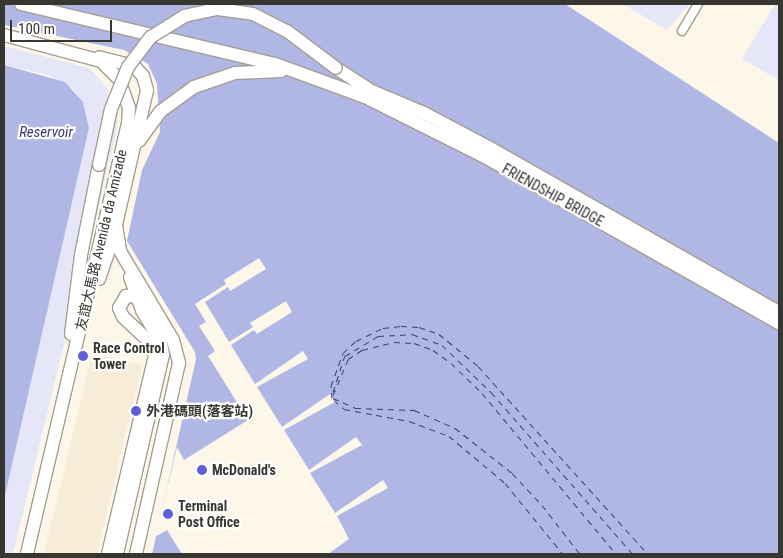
<!DOCTYPE html>
<html>
<head>
<meta charset="utf-8">
<style>
	body { margin:0 }
	#map { position:relative; width:783px; height:558px; overflow:hidden; background:#fdf7e9; font-family:"Roboto Condensed","Noto Sans SC",sans-serif }
	div>[style] { position:absolute }
	.built>* { inset:0; background:#f6ecd8 }
	.green>* { inset:0; background:#e5e7f9 }
	.water>* { inset:0; background:#b1b7e4 }
	.pier>* { inset:0; background:#fdf7e9 }
	.ferry>* { height:1px; margin-top:-0.5px; transform-origin:0; background:repeating-linear-gradient(90deg,#393c75 0 6px,transparent 0 11px) }
	.roads { filter:drop-shadow(1px 0 #a49e92) drop-shadow(-1px 0 #a49e92) drop-shadow(0 1px #a49e92) drop-shadow(0 -1px #a49e92) }
	.street>* { height:8px; margin:-4px; padding:0 4px; transform-origin:4px; border-radius:4px; background:#fff }
	.primary>* { height:12px; margin:-6px; padding:0 6px; transform-origin:6px; border-radius:6px; background:#fff }
	.bridges { filter:drop-shadow(1px 0 #a49e92) drop-shadow(-1px 0 #a49e92) drop-shadow(0 1px #a49e92) drop-shadow(0 -1px #a49e92) }
	.primary-bridge>* { height:12px; margin:-6px; padding:0 6px; transform-origin:6px; border-radius:6px; background:#fff }
	.dots>* { width:14px; height:14px; translate:-50% -50%; box-sizing:border-box; border:2px solid #fff; border-radius:50% }
	span { translate:-50% -50%; white-space:nowrap; text-align:center; line-height:1.15; -webkit-text-stroke:4.5px #fff; paint-order:stroke }
	.street-label { font-size:14px; color:#383631 }
	.poi-label { font-size:14px; color:#383631; font-weight:700 }
	.left { translate:0 -50%; text-align:left }
	.water-label { font-size:15px; color:#393c75; font-style:italic }
	.frame { position:absolute; inset:0; border:5px solid #383631; pointer-events:none }
	.scale { position:absolute; left:10px; top:20px; width:102px; height:22px; box-sizing:border-box; border:2px solid #383631; border-top:0; padding-left:6px; font-size:15px; line-height:18px; white-space:nowrap; color:#383631; -webkit-text-stroke:4px #fff; paint-order:stroke }
</style>
</head>
<body>
<div id="map">
	<div class="built">
		<div style="clip-path:polygon(92px 353px,142px 365px,97px 554px,44px 554px)"></div>
	</div>
	<div class="green">
		<div style="clip-path:polygon(622px 4px,690px 4px,667px 30px)"></div>
		<div style="clip-path:polygon(775px 4px,779px 4px,779px 80px,742px 59px)"></div>
		<div style="clip-path:polygon(4px 46px,89px 68px,109px 90px,78px 235px,65px 340px,13px 554px,4px 554px,4px 500px,89px 128px,83px 102px,72px 88px,48px 75px,4px 65px)"></div>
		<div style="clip-path:polygon(115px 103px,118px 109px,117px 128px,89px 247px)"></div>
	</div>
	<div class="water">
		<div style="clip-path:polygon(4px 4px,565px 4px,779px 143px,779px 554px,152px 554px,196px 359px,195px 352px,127px 241px,142px 170px,160px 132px,157px 84px,148px 64px,124px 50px,4px 25px)"></div>
		<div style="clip-path:polygon(4px 65px,65px 82px,83px 102px,89px 128px,4px 500px)"></div>
	</div>
	<div class="pier">
		<div style="clip-path:polygon(259px 258px,266px 269px,230px 291px,228px 287px,205px 302px,229px 342px,253px 327px,250px 323px,286px 301px,292px 312px,257px 334px,254px 330px,231px 345px,255px 384px,303px 351px,308px 359px,257px 387px,282px 427px,330px 394px,335px 402px,284px 430px,309px 470px,356px 437px,362px 445px,310px 473px,335px 513px,383px 480px,388px 488px,337px 516px,349px 539px,328px 554px,182px 554px,167px 530px,155px 537px,177px 447px,184px 460px,248px 420px,208px 356px,215px 351px,199px 326px,206px 322px,195px 304px,226px 284px,224px 280px)"></div>
	</div>
	<div class="ferry">
		<div style="left:333px;top:392px;width:38px;rotate:-72deg"></div>
		<div style="left:345px;top:356px;width:39px;rotate:-31deg"></div>
		<div style="left:378px;top:336px;width:34px;rotate:-3deg"></div>
		<div style="left:412px;top:334px;width:32px;rotate:20deg"></div>
		<div style="left:442px;top:345px;width:68px;rotate:43.8deg"></div>
		<div style="left:491px;top:392px;width:215px;rotate:48.8deg"></div>
		<div style="left:333px;top:395px;width:39px;rotate:-67deg"></div>
		<div style="left:348px;top:359px;width:17px;rotate:-33deg"></div>
		<div style="left:362px;top:350px;width:33px;rotate:-14deg"></div>
		<div style="left:394px;top:342px;width:20px;rotate:3deg"></div>
		<div style="left:414px;top:343px;width:20px;rotate:20deg"></div>
		<div style="left:433px;top:350px;width:22px;rotate:36deg"></div>
		<div style="left:451px;top:363px;width:43px;rotate:44.1deg"></div>
		<div style="left:482px;top:393px;width:209px;rotate:50.2deg"></div>
		<div style="left:332px;top:398px;width:12px;rotate:-95deg"></div>
		<div style="left:331px;top:386px;width:35px;rotate:-70deg"></div>
		<div style="left:343px;top:353px;width:18px;rotate:-43deg"></div>
		<div style="left:356px;top:341px;width:30px;rotate:-26deg"></div>
		<div style="left:383px;top:328px;width:18px;rotate:-6deg"></div>
		<div style="left:401px;top:326px;width:18px;rotate:3deg"></div>
		<div style="left:419px;top:327px;width:21px;rotate:19deg"></div>
		<div style="left:439px;top:334px;width:50px;rotate:39.4deg"></div>
		<div style="left:478px;top:366px;width:253px;rotate:47.9deg"></div>
		<div style="left:333px;top:398px;width:24px;rotate:24deg"></div>
		<div style="left:355px;top:408px;width:59px;rotate:1.9deg"></div>
		<div style="left:414px;top:410px;width:45px;rotate:23.7deg"></div>
		<div style="left:455px;top:428px;width:73px;rotate:38.3deg"></div>
		<div style="left:512px;top:473px;width:44px;rotate:46.8deg"></div>
		<div style="left:542px;top:505px;width:62px;rotate:52.2deg"></div>
		<div style="left:334px;top:400px;width:13px;rotate:42deg"></div>
		<div style="left:344px;top:409px;width:66px;rotate:10.5deg"></div>
		<div style="left:409px;top:421px;width:43px;rotate:20.6deg"></div>
		<div style="left:449px;top:436px;width:73px;rotate:40deg"></div>
		<div style="left:505px;top:483px;width:92px;rotate:50.8deg"></div>
	</div>
	<div class="roads">
		<div class="street">
			<div style="left:682px;top:31px;width:31px;rotate:-59deg"></div>
		</div>
		<div class="primary">
			<div style="left:21px;top:4px;width:261px;rotate:13.3deg"></div>
			<div style="left:275px;top:64px;width:96px;rotate:20.1deg"></div>
			<div style="left:365px;top:97px;width:134px;rotate:26.6deg"></div>
			<div style="left:485px;top:157px;width:338px;rotate:29.5deg"></div>
			<div style="left:4px;top:35px;width:100px;rotate:15deg"></div>
			<div style="left:101px;top:61px;width:25px;rotate:45deg"></div>
			<div style="left:119px;top:79px;width:31px;rotate:71deg"></div>
			<div style="left:129px;top:108px;width:15px;rotate:94deg"></div>
			<div style="left:128px;top:123px;width:443px;rotate:103.2deg"></div>
			<div style="left:336px;top:68px;width:37px;rotate:33deg"></div>
			<div style="left:360px;top:86px;width:72px;rotate:23deg"></div>
			<div style="left:426px;top:114px;width:72px;rotate:28deg"></div>
			<div style="left:490px;top:148px;width:332px;rotate:29.6deg"></div>
			<div style="left:139px;top:141px;width:37px;rotate:-54deg"></div>
			<div style="left:161px;top:111px;width:41px;rotate:-36deg"></div>
			<div style="left:194px;top:87px;width:43px;rotate:-18.9deg"></div>
			<div style="left:235px;top:73px;width:46px;rotate:-2.5deg"></div>
			<div style="left:116px;top:225px;width:26px;rotate:81deg"></div>
			<div style="left:120px;top:251px;width:104px;rotate:59.2deg"></div>
			<div style="left:173px;top:340px;width:24px;rotate:75deg"></div>
			<div style="left:179px;top:363px;width:196px;rotate:102.7deg"></div>
			<div style="left:99px;top:279px;width:39px;rotate:-71deg"></div>
			<div style="left:112px;top:242px;width:156px;rotate:-77deg"></div>
			<div style="left:147px;top:90px;width:15px;rotate:-106deg"></div>
			<div style="left:143px;top:76px;width:13px;rotate:-132deg"></div>
			<div style="left:134px;top:66px;width:36px;rotate:-166deg"></div>
			<div style="left:71px;top:334px;width:80px;rotate:-82.8deg"></div>
			<div style="left:81px;top:255px;width:92px;rotate:-78.7deg"></div>
			<div style="left:108px;top:554px;width:204px;rotate:-76.7deg"></div>
			<div style="left:155px;top:355px;width:14px;rotate:-111deg"></div>
			<div style="left:150px;top:342px;width:37px;rotate:-137deg"></div>
			<div style="left:123px;top:317px;width:10px;rotate:-114deg"></div>
			<div style="left:119px;top:308px;width:14px;rotate:-60deg"></div>
			<div style="left:126px;top:296px;width:16px;rotate:4deg"></div>
			<div style="left:117px;top:554px;width:204px;rotate:-77deg"></div>
			<div style="left:163px;top:355px;width:13px;rotate:-99deg"></div>
			<div style="left:161px;top:342px;width:37px;rotate:-121deg"></div>
			<div style="left:142px;top:310px;width:35px;rotate:-110deg"></div>
		</div>
	</div>
	<div class="bridges">
		<div class="primary-bridge">
			<div style="left:99px;top:165px;width:57px;rotate:-77.9deg"></div>
			<div style="left:111px;top:109px;width:45px;rotate:-68deg"></div>
			<div style="left:128px;top:67px;width:38px;rotate:-53deg"></div>
			<div style="left:151px;top:37px;width:39px;rotate:-32deg"></div>
			<div style="left:184px;top:16px;width:35px;rotate:-12deg"></div>
			<div style="left:218px;top:9px;width:35px;rotate:8deg"></div>
			<div style="left:253px;top:14px;width:38px;rotate:27deg"></div>
			<div style="left:287px;top:31px;width:61px;rotate:37.1deg"></div>
		</div>
	</div>
	<div class="dots">
		<div style="left:83px;top:356px;background:#5f60d8"></div>
		<div style="left:136px;top:411px;background:#5f60d8"></div>
		<div style="left:202px;top:470px;background:#5f60d8"></div>
		<div style="left:168px;top:514px;background:#5f60d8"></div>
	</div>
	<div class="street-label">
		<span style="left:553px;top:195px;rotate:29deg">FRIENDSHIP BRIDGE</span>
		<span style="left:101px;top:240px;rotate:-77deg">友誼大馬路 Avenida da Amizade</span>
	</div>
	<div class="poi-label">
		<span class="left" style="left:93px;top:356px">Race Control<br>Tower</span>
		<span class="left" style="left:146px;top:411px">外港碼頭(落客站)</span>
		<span class="left" style="left:212px;top:470px">McDonald's</span>
		<span class="left" style="left:178px;top:514px">Terminal<br>Post Office</span>
	</div>
	<div class="water-label">
		<span style="left:46px;top:133px">Reservoir</span>
	</div>
	<div class="frame"></div>
	<div class="scale">100 m</div>
</div>
</body>
</html>
